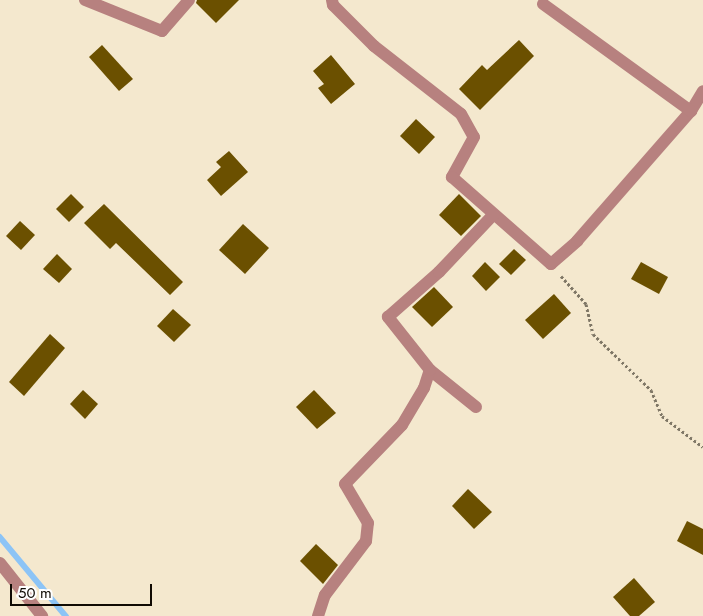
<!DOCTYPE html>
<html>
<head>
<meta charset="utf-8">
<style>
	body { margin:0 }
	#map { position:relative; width:703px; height:616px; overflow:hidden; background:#f4e8ce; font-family:Jost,sans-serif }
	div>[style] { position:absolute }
	.stream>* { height:5.5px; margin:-2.75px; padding:0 2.75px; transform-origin:2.75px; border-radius:2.75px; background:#8cc4f6 }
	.building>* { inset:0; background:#6b5000 }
	.path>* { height:3px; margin-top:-1.5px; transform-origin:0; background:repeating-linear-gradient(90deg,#7f7766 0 2.5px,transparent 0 5px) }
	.street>* { height:12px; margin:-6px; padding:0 6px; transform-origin:6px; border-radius:6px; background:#b7817f }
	span { translate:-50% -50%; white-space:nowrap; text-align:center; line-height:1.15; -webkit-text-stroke:5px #fff; paint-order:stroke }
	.scale { position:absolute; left:10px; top:584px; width:142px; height:22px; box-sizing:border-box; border:2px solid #100b04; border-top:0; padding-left:6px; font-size:15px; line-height:18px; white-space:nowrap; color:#100b04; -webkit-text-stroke:4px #fff; paint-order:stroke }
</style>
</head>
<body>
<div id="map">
	<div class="stream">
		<div style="left:0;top:537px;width:103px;rotate:50.1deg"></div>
	</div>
	<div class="building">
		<div style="clip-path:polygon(197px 0,239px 0,216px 23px,196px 3px)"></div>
		<div style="clip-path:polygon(519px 40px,534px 56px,480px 110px,459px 89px,482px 65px,487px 70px)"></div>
		<div style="clip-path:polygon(102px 45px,133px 79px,119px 91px,89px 57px)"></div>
		<div style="clip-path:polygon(331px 55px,355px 84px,331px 104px,318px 88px,324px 84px,313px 71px)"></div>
		<div style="clip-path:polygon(416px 119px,435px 137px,419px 154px,400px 136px)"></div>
		<div style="clip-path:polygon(229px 151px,248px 172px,221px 196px,207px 180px,221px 167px,216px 162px)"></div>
		<div style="clip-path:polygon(71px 194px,84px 207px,69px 222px,56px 209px)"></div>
		<div style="clip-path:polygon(459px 194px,481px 216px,461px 236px,439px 215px)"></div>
		<div style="clip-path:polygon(104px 204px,183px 282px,170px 295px,116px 243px,110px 249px,84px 223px)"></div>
		<div style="clip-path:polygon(20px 221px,35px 235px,21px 250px,6px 236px)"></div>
		<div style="clip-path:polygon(243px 224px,269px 248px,245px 274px,219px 250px)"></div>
		<div style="clip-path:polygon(514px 249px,526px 260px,511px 275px,499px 264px)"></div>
		<div style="clip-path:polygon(57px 254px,72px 269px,59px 283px,43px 269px)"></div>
		<div style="clip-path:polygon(485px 262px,500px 277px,486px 291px,472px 276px)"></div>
		<div style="clip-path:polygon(641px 262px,668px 277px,659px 294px,631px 279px)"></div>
		<div style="clip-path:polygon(434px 287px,453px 307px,432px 327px,412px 307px)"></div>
		<div style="clip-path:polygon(554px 294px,571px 313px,543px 339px,525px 320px)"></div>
		<div style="clip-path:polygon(173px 309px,191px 325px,174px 342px,157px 326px)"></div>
		<div style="clip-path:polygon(50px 334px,65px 348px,24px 396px,9px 382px)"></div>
		<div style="clip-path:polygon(83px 390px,98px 404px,85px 419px,70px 404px)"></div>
		<div style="clip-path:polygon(314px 390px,336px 413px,317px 429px,296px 407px)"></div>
		<div style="clip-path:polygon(468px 489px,492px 512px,474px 529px,452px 506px)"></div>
		<div style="clip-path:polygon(687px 521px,703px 529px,703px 555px,677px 541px)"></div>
		<div style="clip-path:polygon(316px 544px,338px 565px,323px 584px,300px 561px)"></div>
		<div style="clip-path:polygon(634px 578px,655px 602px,639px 616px,630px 616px,613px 597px)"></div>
	</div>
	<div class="path">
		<div style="left:561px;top:276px;width:38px;rotate:48deg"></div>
		<div style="left:586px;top:304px;width:31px;rotate:77deg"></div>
		<div style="left:593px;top:334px;width:81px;rotate:44deg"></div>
		<div style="left:651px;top:390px;width:28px;rotate:67deg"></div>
		<div style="left:662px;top:416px;width:51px;rotate:37.1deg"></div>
	</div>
	<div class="street">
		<div style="left:85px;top:0;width:83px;rotate:21.9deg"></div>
		<div style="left:162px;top:31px;width:41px;rotate:-48.9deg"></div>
		<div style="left:332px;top:0;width:5px;rotate:79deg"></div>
		<div style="left:333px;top:5px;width:58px;rotate:45deg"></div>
		<div style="left:374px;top:46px;width:110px;rotate:38deg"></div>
		<div style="left:461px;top:114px;width:26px;rotate:61deg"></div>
		<div style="left:474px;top:137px;width:46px;rotate:118.8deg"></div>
		<div style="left:452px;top:177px;width:132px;rotate:41.3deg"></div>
		<div style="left:551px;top:264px;width:35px;rotate:-41deg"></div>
		<div style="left:577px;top:241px;width:173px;rotate:-48.8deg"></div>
		<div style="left:691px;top:111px;width:23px;rotate:-59deg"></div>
		<div style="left:543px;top:4px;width:183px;rotate:35.9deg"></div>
		<div style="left:430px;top:370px;width:59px;rotate:38.8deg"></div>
		<div style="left:0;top:563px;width:68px;rotate:51.6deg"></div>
		<div style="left:318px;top:616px;width:22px;rotate:-72deg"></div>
		<div style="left:325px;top:595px;width:68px;rotate:-52.8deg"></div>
		<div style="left:366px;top:541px;width:18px;rotate:-84deg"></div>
		<div style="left:368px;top:523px;width:45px;rotate:-120.5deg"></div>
		<div style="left:345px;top:484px;width:82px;rotate:-46deg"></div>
		<div style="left:402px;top:425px;width:43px;rotate:-59.3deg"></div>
		<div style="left:424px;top:388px;width:19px;rotate:-72deg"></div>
		<div style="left:430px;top:370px;width:68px;rotate:-128.4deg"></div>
		<div style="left:388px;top:317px;width:68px;rotate:-41.4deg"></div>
		<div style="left:439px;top:272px;width:79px;rotate:-46.5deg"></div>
	</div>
	<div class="scale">50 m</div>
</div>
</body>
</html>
